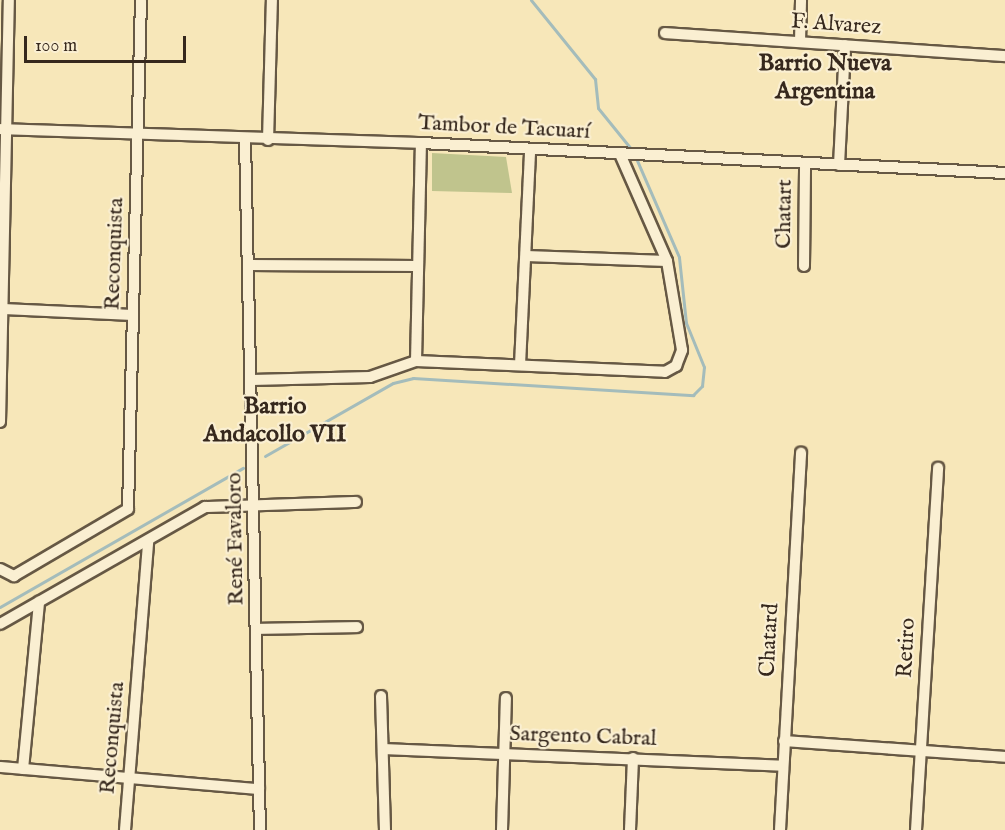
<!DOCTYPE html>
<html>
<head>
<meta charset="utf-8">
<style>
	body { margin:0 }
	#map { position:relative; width:1005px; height:830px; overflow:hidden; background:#f7e7b9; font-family:"IM FELL English",serif }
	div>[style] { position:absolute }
	.green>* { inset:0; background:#c0c48d }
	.stream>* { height:3px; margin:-1.5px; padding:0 1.5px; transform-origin:1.5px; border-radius:1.5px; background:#a4bcbb }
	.roads { filter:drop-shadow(2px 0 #665844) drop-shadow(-2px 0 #665844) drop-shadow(0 2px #665844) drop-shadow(0 -2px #665844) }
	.street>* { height:10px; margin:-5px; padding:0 5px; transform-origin:5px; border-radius:5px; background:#faefd2 }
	span { translate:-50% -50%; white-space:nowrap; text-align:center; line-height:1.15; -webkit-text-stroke:4.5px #faefd2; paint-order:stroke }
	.street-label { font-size:22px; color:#36281d }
	.neighbourhood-label { font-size:24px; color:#36281d; font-weight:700 }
	.scale { position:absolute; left:24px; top:36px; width:162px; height:27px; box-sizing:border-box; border:3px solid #36281d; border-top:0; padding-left:8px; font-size:18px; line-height:21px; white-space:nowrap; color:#36281d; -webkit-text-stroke:4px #faefd2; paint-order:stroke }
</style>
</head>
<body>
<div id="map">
	<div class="green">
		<div style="clip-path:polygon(432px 153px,506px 157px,512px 193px,432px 191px)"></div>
	</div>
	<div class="stream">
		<div style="left:531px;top:0;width:102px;rotate:51deg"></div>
		<div style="left:595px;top:79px;width:29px;rotate:84deg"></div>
		<div style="left:598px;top:108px;width:54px;rotate:51deg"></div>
		<div style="left:265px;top:456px;width:147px;rotate:-29.7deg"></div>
		<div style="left:393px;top:383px;width:21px;rotate:-14deg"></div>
		<div style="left:413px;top:378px;width:281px;rotate:3.5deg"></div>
		<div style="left:693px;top:395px;width:13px;rotate:-45deg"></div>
		<div style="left:702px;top:386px;width:19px;rotate:-84deg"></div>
		<div style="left:704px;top:367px;width:48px;rotate:-112.2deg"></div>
		<div style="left:686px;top:323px;width:66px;rotate:-96.1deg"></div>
		<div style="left:679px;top:257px;width:110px;rotate:-113.5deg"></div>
		<div style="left:0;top:607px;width:280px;rotate:-29.8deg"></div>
	</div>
	<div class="roads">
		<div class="street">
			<div style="left:665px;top:33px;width:341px;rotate:3.9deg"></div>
			<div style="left:800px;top:42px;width:42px;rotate:-88.6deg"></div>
			<div style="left:0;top:129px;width:421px;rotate:1.9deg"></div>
			<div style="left:421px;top:143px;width:585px;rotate:2.94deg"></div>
			<div style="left:245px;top:139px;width:691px;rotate:88.76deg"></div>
			<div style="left:268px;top:140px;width:140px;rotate:-88.4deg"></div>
			<div style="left:839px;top:165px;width:120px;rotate:-87.1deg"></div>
			<div style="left:526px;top:256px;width:141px;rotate:2deg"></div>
			<div style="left:249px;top:265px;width:168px;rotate:0.3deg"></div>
			<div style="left:804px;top:266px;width:103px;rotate:-89.4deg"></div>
			<div style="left:2px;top:309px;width:131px;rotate:2.6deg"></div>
			<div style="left:416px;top:361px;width:218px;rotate:-88.7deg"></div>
			<div style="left:520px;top:365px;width:215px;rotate:-87.3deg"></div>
			<div style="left:252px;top:380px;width:118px;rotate:-1.5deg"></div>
			<div style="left:370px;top:377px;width:49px;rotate:-19.2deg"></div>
			<div style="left:416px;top:361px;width:249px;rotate:2.5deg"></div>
			<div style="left:665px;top:372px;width:13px;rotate:-29deg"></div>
			<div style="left:676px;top:366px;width:17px;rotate:-69deg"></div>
			<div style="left:682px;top:350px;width:90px;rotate:-99.6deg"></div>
			<div style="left:667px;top:261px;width:117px;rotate:-113.7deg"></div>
			<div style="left:0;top:422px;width:422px;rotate:-88.8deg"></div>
			<div style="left:0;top:569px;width:16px;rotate:27deg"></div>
			<div style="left:14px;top:576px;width:132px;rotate:-30.4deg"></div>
			<div style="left:128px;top:509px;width:509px;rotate:-88.54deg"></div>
			<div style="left:0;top:624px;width:236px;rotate:-29.7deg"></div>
			<div style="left:205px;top:507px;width:151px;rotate:-1.9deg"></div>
			<div style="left:257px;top:629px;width:100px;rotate:-1.1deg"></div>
			<div style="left:381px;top:696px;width:134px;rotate:88.3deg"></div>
			<div style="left:784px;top:741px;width:222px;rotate:4.1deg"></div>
			<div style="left:383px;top:749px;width:400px;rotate:2.4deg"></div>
			<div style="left:0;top:767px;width:260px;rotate:4.9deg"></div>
			<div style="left:23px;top:769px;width:168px;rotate:-84.5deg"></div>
			<div style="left:125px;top:830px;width:290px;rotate:-85.4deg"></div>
			<div style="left:502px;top:830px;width:132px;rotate:-88.3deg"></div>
			<div style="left:630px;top:830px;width:72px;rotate:-87.6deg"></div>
			<div style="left:780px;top:830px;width:378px;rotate:-86.8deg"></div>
			<div style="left:916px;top:830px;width:363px;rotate:-86.5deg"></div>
		</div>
	</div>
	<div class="street-label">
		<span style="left:836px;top:25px;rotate:4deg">F. Alvarez</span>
		<span style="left:504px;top:128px;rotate:3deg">Tambor de Tacuarí</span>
		<span style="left:785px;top:214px;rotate:-89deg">Chatart</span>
		<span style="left:115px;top:254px;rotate:-88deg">Reconquista</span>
		<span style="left:236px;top:539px;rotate:-91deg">René Favaloro</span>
		<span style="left:770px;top:640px;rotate:-87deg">Chatard</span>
		<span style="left:907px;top:648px;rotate:-87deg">Retiro</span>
		<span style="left:583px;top:737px;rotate:2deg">Sargento Cabral</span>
		<span style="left:113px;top:738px;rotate:-85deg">Reconquista</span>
	</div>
	<div class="neighbourhood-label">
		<span style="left:825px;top:78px">Barrio Nueva<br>Argentina</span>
		<span style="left:275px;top:421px">Barrio<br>Andacollo VII</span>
	</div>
	<div class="scale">100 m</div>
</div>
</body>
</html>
